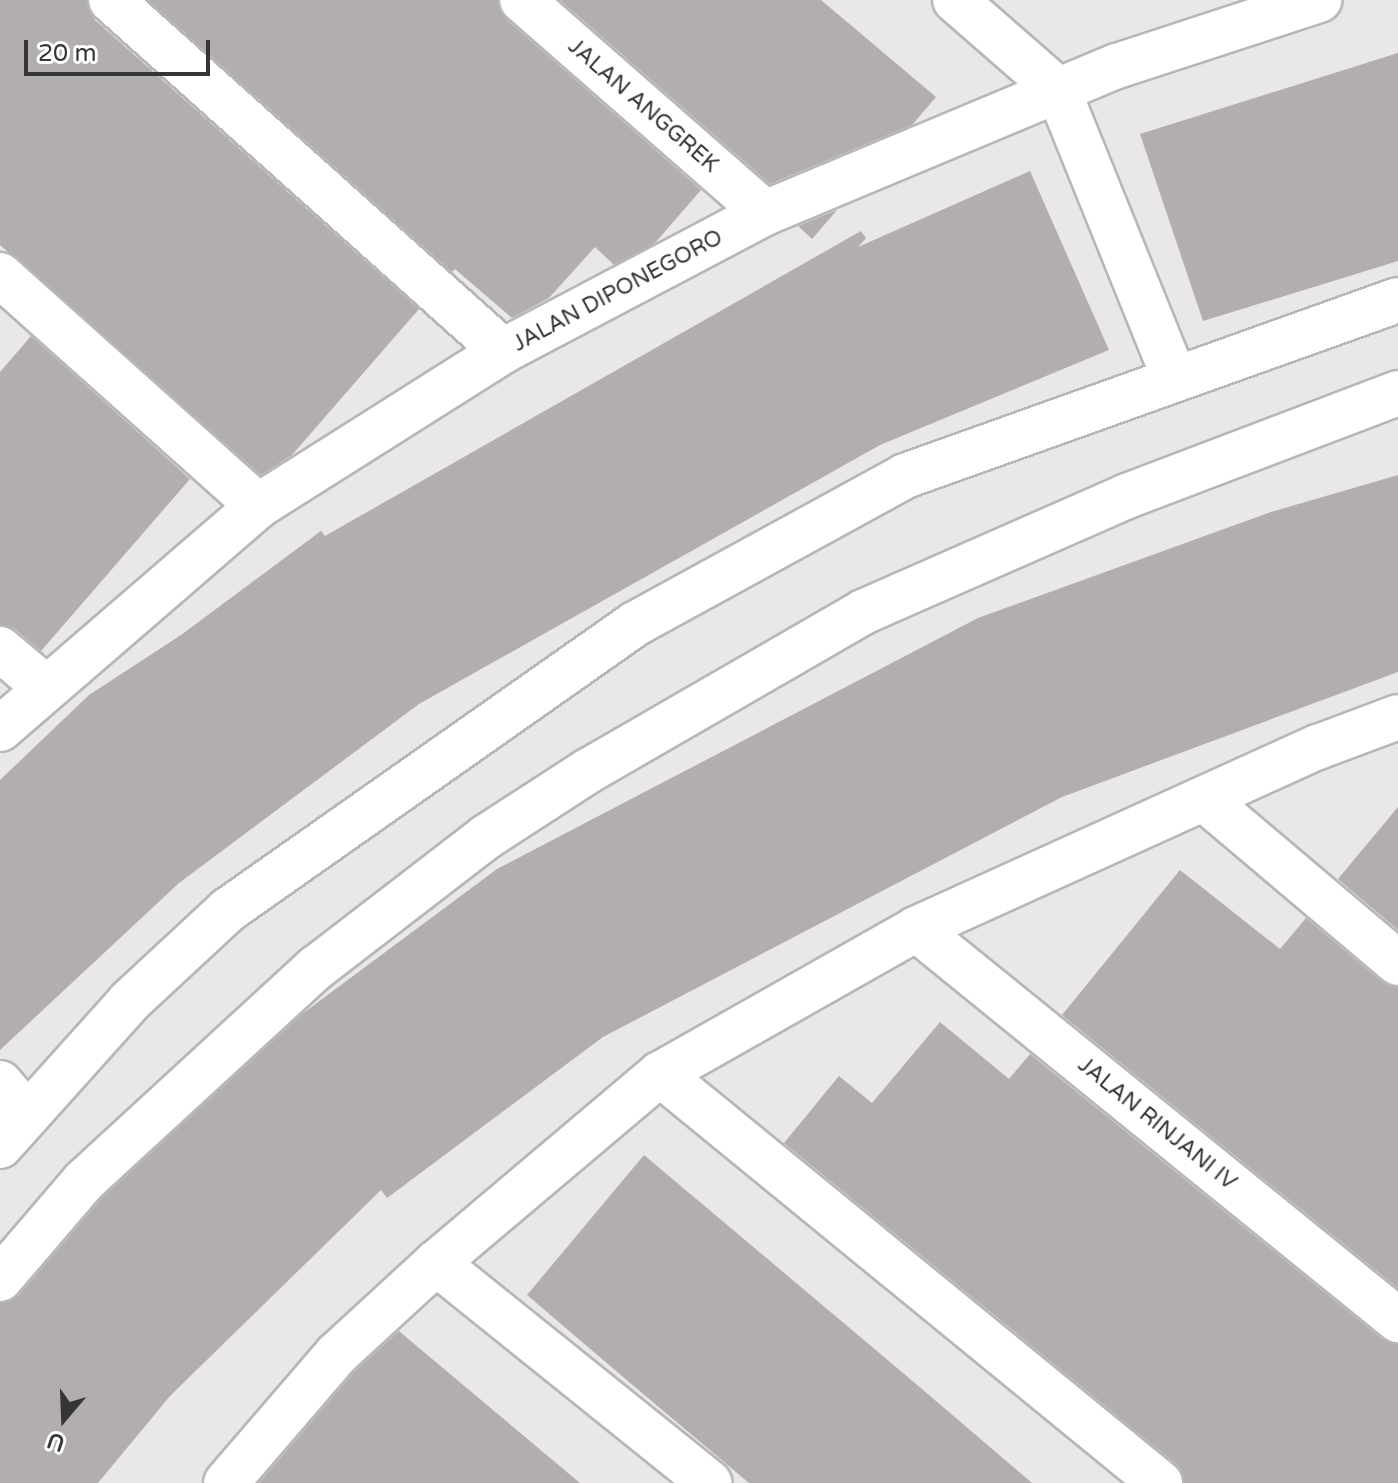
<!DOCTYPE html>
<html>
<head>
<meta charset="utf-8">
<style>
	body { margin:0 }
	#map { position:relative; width:1398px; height:1483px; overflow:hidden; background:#e9e7ea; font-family:"Varela Round",sans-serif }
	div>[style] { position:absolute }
	.building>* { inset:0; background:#b1aead }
	.roads { filter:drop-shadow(2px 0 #b8b6b8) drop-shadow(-2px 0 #b8b6b8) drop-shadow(0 2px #b8b6b8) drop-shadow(0 -2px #b8b6b8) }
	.street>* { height:44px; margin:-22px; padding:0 22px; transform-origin:22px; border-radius:22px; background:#fff }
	span { translate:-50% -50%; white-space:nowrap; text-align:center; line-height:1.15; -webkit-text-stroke:8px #fff; paint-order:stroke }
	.street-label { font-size:22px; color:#363536 }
	.north { position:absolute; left:24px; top:1379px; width:80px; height:80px; -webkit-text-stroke:6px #fff; paint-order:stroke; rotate:199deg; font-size:22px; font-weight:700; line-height:32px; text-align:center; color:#363536 }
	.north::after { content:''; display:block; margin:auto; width:28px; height:36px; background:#363536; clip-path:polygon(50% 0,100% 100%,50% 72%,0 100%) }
	.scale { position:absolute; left:24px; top:40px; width:186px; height:36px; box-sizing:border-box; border:4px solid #363536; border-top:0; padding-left:10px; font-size:24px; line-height:28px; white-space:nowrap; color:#363536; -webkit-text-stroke:6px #fff; paint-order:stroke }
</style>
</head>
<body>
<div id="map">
	<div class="building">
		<div style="clip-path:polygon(0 0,87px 0,94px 19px,419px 309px,292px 455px,261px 475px,0 245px)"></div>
		<div style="clip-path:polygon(148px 0,498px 0,506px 19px,701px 190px,655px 243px,614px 265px,595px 247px,549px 298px,512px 318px,455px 269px,452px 272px)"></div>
		<div style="clip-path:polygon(560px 0,821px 0,936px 97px,912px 125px,770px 184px)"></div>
		<div style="clip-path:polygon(1398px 53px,1398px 261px,1203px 321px,1140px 134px)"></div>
		<div style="clip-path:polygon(1030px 171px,1109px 350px,880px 445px,419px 704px,179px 883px,0 1050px,0 780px,89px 695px,181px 635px,321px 531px,325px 536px,861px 231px,866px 238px,858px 247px)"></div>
		<div style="clip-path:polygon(837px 210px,812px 239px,798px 226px)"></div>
		<div style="clip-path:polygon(31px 336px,190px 479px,41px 651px,15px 629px,0 625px,0 372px)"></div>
		<div style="clip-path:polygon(1398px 475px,1398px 672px,1062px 797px,603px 1037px,387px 1198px,381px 1190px,170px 1396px,98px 1483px,0 1483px,0 1303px,19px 1295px,102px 1198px,302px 1014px,497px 869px,978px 618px,1271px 512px)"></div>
		<div style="clip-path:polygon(1398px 807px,1398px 930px,1338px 879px)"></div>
		<div style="clip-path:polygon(1180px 870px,1280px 949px,1306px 918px,1382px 982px,1398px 987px,1398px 1288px,1062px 1015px)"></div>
		<div style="clip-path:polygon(940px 1022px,1009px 1079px,1030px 1054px,1382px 1339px,1398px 1344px,1398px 1483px,1184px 1483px,1176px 1464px,784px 1143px,839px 1076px,872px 1103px)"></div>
		<div style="clip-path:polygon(644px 1155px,909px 1378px,1032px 1483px,749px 1483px,629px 1382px,527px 1295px)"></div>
		<div style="clip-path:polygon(399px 1331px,419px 1348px,580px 1483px,259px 1483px,355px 1371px)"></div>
	</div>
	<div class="roads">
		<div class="street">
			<div style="left:111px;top:0;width:526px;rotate:41.84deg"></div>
			<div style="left:522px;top:0;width:323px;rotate:41.2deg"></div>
			<div style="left:955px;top:0;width:137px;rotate:41.1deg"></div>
			<div style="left:1058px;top:90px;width:312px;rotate:68deg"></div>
			<div style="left:0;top:275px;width:346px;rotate:41.8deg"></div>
			<div style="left:0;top:649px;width:59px;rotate:40.2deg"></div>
			<div style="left:0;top:729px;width:341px;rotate:-40.8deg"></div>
			<div style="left:258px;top:506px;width:290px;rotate:-32.3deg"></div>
			<div style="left:503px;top:351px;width:296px;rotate:-27.8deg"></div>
			<div style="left:765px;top:213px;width:381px;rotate:-22.7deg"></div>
			<div style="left:1117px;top:66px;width:213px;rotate:-18.1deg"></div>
			<div style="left:1204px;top:799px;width:254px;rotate:40.2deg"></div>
			<div style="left:916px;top:929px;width:621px;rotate:39.05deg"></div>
			<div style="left:660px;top:1074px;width:646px;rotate:39.28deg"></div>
			<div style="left:0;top:1083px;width:41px;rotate:48.9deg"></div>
			<div style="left:0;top:1146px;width:193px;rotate:-48.1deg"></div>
			<div style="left:129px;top:1002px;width:135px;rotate:-42.9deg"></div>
			<div style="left:228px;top:910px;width:497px;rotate:-35.1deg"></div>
			<div style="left:635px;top:624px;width:308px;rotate:-28.7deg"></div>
			<div style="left:905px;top:476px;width:523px;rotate:-19.65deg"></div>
			<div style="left:436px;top:1263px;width:351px;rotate:38.8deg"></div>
			<div style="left:0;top:1279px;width:129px;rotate:-49.4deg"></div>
			<div style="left:84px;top:1181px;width:315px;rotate:-42.6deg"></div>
			<div style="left:316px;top:968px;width:215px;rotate:-37.6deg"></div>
			<div style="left:486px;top:837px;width:121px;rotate:-32.9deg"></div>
			<div style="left:588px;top:771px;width:318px;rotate:-30deg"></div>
			<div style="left:863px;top:612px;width:288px;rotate:-23.7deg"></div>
			<div style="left:1127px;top:496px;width:290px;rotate:-20.8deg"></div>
			<div style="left:226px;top:1483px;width:170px;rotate:-49.3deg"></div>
			<div style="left:337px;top:1354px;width:134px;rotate:-42.6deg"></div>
			<div style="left:436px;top:1263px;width:293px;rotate:-40.2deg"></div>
			<div style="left:660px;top:1074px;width:294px;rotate:-29.5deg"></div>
			<div style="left:916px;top:929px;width:441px;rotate:-24.4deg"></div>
			<div style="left:1318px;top:747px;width:85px;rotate:-20.6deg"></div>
		</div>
	</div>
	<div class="street-label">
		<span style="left:643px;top:106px;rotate:41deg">JALAN ANGGREK</span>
		<span style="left:618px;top:291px;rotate:-28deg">JALAN DIPONEGORO</span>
		<span style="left:1157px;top:1124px;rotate:39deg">JALAN RINJANI IV</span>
	</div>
	<div class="north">U</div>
	<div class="scale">20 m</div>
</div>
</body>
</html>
